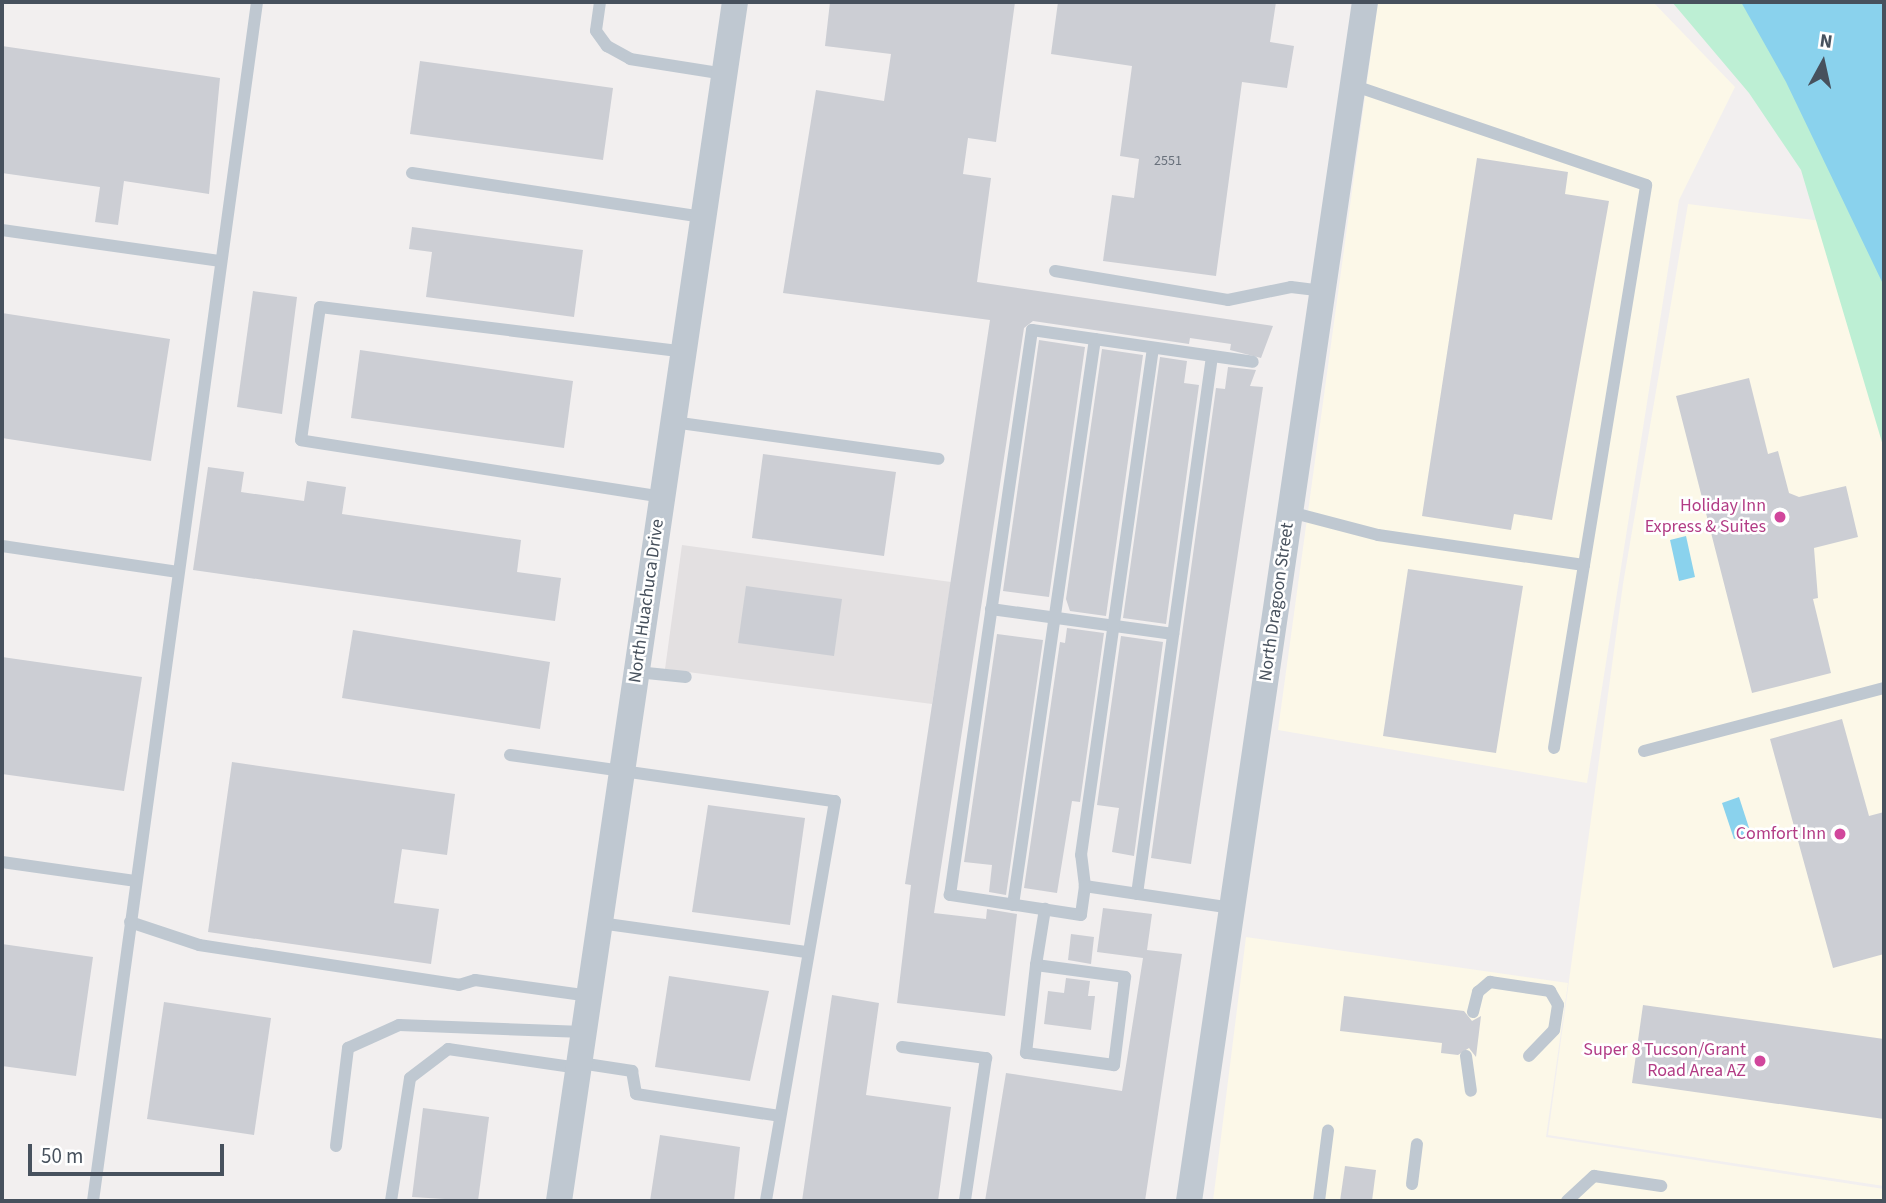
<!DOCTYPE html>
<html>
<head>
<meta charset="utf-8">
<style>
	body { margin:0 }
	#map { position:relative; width:1886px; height:1203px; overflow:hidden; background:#f2efef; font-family:"Source Sans 3",sans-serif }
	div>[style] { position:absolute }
	.commercial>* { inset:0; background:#fcf8e8 }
	.education>* { inset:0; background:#e3e0e1 }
	.green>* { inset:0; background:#bdefd4 }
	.water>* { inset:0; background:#8ad2ed }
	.building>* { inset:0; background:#ccced4 }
	.lane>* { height:12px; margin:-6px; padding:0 6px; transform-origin:6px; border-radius:6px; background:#bfc8d1 }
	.street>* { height:26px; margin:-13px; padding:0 13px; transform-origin:13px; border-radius:13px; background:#bfc8d1 }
	.dots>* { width:19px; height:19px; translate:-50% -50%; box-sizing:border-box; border:4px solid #fff; border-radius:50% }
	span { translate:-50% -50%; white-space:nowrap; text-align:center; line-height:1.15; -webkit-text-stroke:5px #fff; paint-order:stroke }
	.number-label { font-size:14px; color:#68707b }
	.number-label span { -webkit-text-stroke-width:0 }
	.hotel-label { font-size:18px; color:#b23c85 }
	.right { translate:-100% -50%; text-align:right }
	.street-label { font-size:18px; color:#47515d }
	.frame { position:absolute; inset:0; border:4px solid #47515d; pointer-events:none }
	.north { position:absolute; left:1788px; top:28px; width:70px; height:70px; -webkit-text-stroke:5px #fff; paint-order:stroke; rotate:8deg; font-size:19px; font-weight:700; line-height:28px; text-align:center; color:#47515d }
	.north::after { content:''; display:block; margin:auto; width:24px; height:32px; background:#47515d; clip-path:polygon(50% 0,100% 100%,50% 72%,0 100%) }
	.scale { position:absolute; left:28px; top:1144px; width:196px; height:32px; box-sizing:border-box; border:4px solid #47515d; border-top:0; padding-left:9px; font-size:21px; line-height:24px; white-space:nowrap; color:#47515d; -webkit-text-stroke:5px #fff; paint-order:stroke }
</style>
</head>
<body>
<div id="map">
	<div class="commercial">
		<div style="clip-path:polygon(1378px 2px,1653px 2px,1735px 87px,1679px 200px,1587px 783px,1278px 730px)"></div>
		<div style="clip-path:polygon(1688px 204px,1829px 222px,1884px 413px,1884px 1186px,1548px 1135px,1623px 584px)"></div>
		<div style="clip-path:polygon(1246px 937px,1568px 983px,1546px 1137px,1884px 1189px,1884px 1201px,1213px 1201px)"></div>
	</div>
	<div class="education">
		<div style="clip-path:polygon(682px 545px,951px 582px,932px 704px,665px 669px)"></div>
	</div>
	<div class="green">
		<div style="clip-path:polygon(1672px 2px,1884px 2px,1884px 449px,1801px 170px,1749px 93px)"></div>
	</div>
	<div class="water">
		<div style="clip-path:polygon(1741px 2px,1884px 2px,1884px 286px,1786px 82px)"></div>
		<div style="clip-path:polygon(1686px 536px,1695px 577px,1679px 581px,1670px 540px)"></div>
		<div style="clip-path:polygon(1739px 797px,1751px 834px,1734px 839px,1722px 803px)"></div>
	</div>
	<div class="building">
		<div style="clip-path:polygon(830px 2px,1015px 2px,996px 142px,968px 138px,963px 174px,991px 178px,977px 282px,1273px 326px,1261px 358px,1230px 350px,1231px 344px,1190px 338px,1189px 344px,1033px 321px,1024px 328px,934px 913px,986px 919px,987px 909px,1017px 914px,1005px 1016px,897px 1003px,911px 885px,905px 884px,990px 320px,783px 293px,816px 90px,884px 101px,891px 54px,825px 46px)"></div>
		<div style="clip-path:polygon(1058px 2px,1276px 2px,1270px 42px,1294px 46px,1287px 88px,1242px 82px,1216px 276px,1103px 261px,1112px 195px,1134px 198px,1139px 159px,1120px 156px,1132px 66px,1051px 54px)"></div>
		<div style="clip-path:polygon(2px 46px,220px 78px,209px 194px,124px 181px,118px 225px,95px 222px,100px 187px,2px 173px)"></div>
		<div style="clip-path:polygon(420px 61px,613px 88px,603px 160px,410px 134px)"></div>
		<div style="clip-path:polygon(1477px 158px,1568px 172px,1565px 194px,1609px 201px,1552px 520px,1514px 514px,1511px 530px,1422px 516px)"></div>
		<div style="clip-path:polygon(412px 227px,583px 250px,574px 317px,426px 297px,432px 252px,409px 249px)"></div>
		<div style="clip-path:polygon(253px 291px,297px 297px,282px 414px,237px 407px)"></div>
		<div style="clip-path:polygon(2px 313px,170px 339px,151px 461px,2px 438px)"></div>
		<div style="clip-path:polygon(1039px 340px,1085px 347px,1049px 597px,1003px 591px)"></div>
		<div style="clip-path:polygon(1102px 349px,1143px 355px,1106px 616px,1070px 611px,1066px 599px)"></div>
		<div style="clip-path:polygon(360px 350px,573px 381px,564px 448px,351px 418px)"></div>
		<div style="clip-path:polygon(1160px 357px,1187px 361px,1184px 383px,1199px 385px,1166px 624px,1123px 618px)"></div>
		<div style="clip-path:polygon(1228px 367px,1256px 370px,1250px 386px,1263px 387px,1191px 864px,1151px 858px,1216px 388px,1225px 389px)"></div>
		<div style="clip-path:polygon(1749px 378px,1768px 454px,1778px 451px,1789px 493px,1799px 497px,1846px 486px,1858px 537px,1814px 548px,1818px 598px,1813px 599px,1831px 673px,1752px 693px,1676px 396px)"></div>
		<div style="clip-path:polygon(763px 454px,896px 472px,884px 556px,752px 538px)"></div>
		<div style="clip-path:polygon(208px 467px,244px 472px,241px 492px,304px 501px,307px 481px,346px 487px,342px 514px,521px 540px,517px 572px,561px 578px,555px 621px,193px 570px)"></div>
		<div style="clip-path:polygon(1408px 569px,1523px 586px,1496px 753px,1383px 736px)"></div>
		<div style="clip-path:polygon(746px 586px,842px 599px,834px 656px,738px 643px)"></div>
		<div style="clip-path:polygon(1067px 628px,1104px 633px,1080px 802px,1072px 801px,1057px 893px,1024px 888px,1060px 642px,1065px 643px)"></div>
		<div style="clip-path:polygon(353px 630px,550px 662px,540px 729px,342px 698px)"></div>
		<div style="clip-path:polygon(997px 634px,1043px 640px,1006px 895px,989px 892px,992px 865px,964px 862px)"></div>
		<div style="clip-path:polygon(1121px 636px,1163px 642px,1134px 856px,1112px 852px,1119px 808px,1097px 805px)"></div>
		<div style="clip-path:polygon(2px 657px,142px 677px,124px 791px,2px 774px)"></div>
		<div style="clip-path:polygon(1842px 719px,1869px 816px,1884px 812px,1884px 954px,1833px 968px,1770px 739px)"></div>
		<div style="clip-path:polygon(232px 762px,455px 794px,447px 855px,402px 849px,394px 903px,439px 909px,431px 964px,208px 932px)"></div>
		<div style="clip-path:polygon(708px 805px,805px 818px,790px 925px,692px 912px)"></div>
		<div style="clip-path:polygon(1103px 908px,1152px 914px,1147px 950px,1182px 954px,1145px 1201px,985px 1201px,1006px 1073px,1122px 1091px,1143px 958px,1097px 952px)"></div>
		<div style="clip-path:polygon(1071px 934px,1094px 937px,1091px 964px,1068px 960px)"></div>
		<div style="clip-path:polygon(2px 944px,93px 957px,76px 1076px,2px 1066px)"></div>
		<div style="clip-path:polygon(669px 976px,769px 991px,750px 1081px,655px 1067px)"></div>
		<div style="clip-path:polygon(1066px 978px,1090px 981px,1088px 996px,1095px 996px,1091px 1030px,1044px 1024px,1048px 991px,1064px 993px)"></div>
		<div style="clip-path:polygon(832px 995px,879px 1003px,866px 1095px,951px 1107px,938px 1201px,802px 1201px)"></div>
		<div style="clip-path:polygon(1344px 996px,1464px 1011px,1472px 1021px,1481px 1016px,1476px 1057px,1469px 1048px,1458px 1055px,1441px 1053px,1442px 1043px,1340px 1031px)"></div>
		<div style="clip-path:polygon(164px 1002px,271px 1018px,254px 1135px,147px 1119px)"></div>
		<div style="clip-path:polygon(1643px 1005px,1884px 1039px,1884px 1119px,1632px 1083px)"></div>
		<div style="clip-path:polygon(423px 1108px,489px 1117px,478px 1201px,412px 1197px)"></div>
		<div style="clip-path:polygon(660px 1135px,740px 1147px,734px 1201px,650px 1201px)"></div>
		<div style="clip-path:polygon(1345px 1166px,1376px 1170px,1372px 1201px,1340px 1201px)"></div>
	</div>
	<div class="lane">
		<div style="left:600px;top:2px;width:29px;rotate:98deg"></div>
		<div style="left:596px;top:31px;width:19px;rotate:54deg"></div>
		<div style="left:607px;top:46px;width:26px;rotate:29deg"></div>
		<div style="left:630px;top:59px;width:96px;rotate:9deg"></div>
		<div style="left:412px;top:173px;width:294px;rotate:8.6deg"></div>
		<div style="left:2px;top:230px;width:221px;rotate:8.1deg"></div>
		<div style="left:1055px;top:271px;width:175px;rotate:9.5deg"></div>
		<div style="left:1228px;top:300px;width:64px;rotate:-11.7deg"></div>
		<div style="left:1291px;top:287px;width:32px;rotate:7deg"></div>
		<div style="left:673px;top:422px;width:268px;rotate:7.9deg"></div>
		<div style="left:663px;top:497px;width:366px;rotate:-171.1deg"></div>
		<div style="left:301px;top:440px;width:134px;rotate:-81.9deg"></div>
		<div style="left:320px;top:307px;width:367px;rotate:7deg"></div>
		<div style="left:1290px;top:512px;width:91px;rotate:14.6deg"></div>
		<div style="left:1378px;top:535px;width:208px;rotate:8.3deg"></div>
		<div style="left:1584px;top:565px;width:385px;rotate:-80.7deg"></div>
		<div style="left:1646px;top:185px;width:310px;rotate:-161.2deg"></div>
		<div style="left:2px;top:546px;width:178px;rotate:8.4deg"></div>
		<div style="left:991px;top:609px;width:184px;rotate:7.8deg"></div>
		<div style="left:637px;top:672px;width:49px;rotate:5.8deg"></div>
		<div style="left:1554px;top:748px;width:185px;rotate:-80.7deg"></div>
		<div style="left:1644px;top:751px;width:248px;rotate:-14.7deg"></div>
		<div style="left:510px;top:755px;width:328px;rotate:8.1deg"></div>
		<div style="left:835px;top:801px;width:406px;rotate:99.8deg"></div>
		<div style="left:2px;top:862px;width:134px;rotate:8.1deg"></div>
		<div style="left:1085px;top:886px;width:31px;rotate:-97deg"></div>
		<div style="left:1081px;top:855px;width:512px;rotate:-81.92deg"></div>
		<div style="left:1137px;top:894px;width:543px;rotate:-82.06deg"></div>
		<div style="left:1013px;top:905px;width:572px;rotate:-81.76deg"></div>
		<div style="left:1232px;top:908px;width:149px;rotate:-171.5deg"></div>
		<div style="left:1085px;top:886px;width:29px;rotate:98deg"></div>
		<div style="left:1081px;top:915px;width:133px;rotate:-171.3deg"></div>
		<div style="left:950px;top:895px;width:571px;rotate:-81.74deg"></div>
		<div style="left:1032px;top:330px;width:223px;rotate:8.2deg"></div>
		<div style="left:130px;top:922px;width:73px;rotate:18.4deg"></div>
		<div style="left:199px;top:945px;width:263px;rotate:8.7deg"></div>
		<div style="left:459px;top:985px;width:17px;rotate:-17deg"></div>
		<div style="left:475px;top:980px;width:116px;rotate:7.9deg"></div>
		<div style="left:600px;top:923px;width:208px;rotate:8deg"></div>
		<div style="left:1036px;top:965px;width:90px;rotate:7.7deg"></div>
		<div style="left:1125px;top:977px;width:89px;rotate:97.1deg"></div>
		<div style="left:1114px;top:1065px;width:89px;rotate:-172.2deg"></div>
		<div style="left:1026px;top:1053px;width:89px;rotate:-83.5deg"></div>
		<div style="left:1036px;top:965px;width:57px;rotate:-80.9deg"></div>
		<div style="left:1473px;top:1012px;width:21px;rotate:-76deg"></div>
		<div style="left:1478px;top:992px;width:16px;rotate:-40deg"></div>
		<div style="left:1490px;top:982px;width:61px;rotate:8.5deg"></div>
		<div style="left:1550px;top:991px;width:16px;rotate:60deg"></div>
		<div style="left:1558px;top:1005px;width:25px;rotate:99deg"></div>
		<div style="left:1554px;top:1030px;width:36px;rotate:134deg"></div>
		<div style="left:902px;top:1047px;width:85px;rotate:7.5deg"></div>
		<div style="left:986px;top:1058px;width:145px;rotate:98.4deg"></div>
		<div style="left:1466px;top:1056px;width:35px;rotate:82deg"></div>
		<div style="left:580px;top:1063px;width:53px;rotate:8.7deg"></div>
		<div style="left:632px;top:1071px;width:23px;rotate:80deg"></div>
		<div style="left:636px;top:1094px;width:145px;rotate:8.7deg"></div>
		<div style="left:336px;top:1146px;width:99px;rotate:-83deg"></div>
		<div style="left:348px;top:1048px;width:56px;rotate:-24.3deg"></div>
		<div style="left:399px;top:1025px;width:185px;rotate:2.2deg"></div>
		<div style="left:1412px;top:1184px;width:40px;rotate:-82.9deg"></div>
		<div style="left:93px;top:1201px;width:1210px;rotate:-82.21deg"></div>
		<div style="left:391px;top:1201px;width:124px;rotate:-81.2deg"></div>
		<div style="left:410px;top:1078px;width:48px;rotate:-37.3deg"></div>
		<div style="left:448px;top:1049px;width:132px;rotate:8.3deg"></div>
		<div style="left:1319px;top:1201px;width:71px;rotate:-82.7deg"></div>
		<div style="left:1567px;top:1201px;width:37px;rotate:-43deg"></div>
		<div style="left:1594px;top:1176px;width:68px;rotate:8.5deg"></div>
	</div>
	<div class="street">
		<div style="left:559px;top:1201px;width:1212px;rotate:-81.65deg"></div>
		<div style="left:1189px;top:1201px;width:1212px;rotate:-81.65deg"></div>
	</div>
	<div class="dots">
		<div style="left:1780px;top:517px;background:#d1479c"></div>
		<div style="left:1840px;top:834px;background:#d1479c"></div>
		<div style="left:1760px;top:1061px;background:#d1479c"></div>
	</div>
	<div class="number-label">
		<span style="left:1168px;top:161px">2551</span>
	</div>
	<div class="hotel-label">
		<span class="right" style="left:1766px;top:517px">Holiday Inn<br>Express &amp; Suites</span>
		<span class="right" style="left:1826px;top:834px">Comfort Inn</span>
		<span class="right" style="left:1746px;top:1061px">Super 8 Tucson/Grant<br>Road Area AZ</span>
	</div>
	<div class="street-label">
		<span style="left:647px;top:601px;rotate:-82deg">North Huachuca Drive</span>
		<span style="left:1277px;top:602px;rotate:-82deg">North Dragoon Street</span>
	</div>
	<div class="frame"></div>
	<div class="north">N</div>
	<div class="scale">50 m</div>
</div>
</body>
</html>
